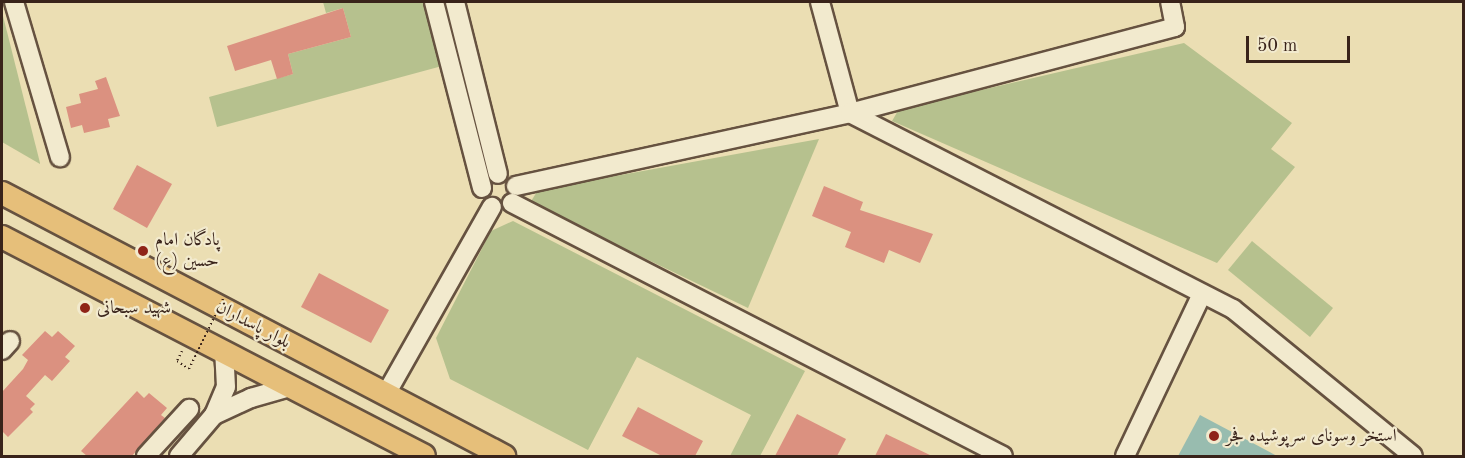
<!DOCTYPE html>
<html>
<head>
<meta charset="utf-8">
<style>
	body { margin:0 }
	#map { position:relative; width:1465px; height:458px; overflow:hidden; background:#ebdeb3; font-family:"Old Standard TT",Amiri,serif }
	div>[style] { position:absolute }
	.green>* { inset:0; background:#b6c18e }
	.water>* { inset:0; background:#98bcaf }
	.building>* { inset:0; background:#db9180 }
	.path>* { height:2px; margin-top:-1px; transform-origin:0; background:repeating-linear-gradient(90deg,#39231a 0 1.5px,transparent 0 4.5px) }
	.roads { filter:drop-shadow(2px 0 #665240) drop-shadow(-2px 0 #665240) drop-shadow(0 2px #665240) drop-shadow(0 -2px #665240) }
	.minor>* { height:18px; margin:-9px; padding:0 9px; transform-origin:9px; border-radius:9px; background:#f2eace }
	.major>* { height:22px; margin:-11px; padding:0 11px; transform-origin:11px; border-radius:11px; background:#e6bf7a }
	.path-bridge>* { height:2px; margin-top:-1px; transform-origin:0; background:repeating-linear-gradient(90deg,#39231a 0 1.5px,transparent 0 4.5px) }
	.dots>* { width:16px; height:16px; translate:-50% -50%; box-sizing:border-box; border:3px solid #f2eace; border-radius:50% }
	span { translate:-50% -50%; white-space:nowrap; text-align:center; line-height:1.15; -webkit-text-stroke:4.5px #f2eace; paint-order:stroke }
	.poi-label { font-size:18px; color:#39231a }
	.left { translate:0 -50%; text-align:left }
	.street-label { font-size:18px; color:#39231a }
	.frame { position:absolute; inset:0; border:3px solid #39231a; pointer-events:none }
	.scale { position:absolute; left:1246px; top:36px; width:104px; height:27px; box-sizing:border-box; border:3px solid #39231a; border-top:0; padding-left:8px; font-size:18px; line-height:21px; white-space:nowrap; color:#39231a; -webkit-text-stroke:4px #f2eace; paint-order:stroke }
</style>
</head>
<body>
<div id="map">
	<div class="green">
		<div style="clip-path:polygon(323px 2px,425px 2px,442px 66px,217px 127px,209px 97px,293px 74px,288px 54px,351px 37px,343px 8px,326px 13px)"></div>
		<div style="clip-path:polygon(2px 12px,40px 163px,40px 164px,2px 142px)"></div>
		<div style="clip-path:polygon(1184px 43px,1292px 123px,1271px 149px,1295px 167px,1217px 263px,892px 121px,899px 109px)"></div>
		<div style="clip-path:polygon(819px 139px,748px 308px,530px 203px,538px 190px)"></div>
		<div style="clip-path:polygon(513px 221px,805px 371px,760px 456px,730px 456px,751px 415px,637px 357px,588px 450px,450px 379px,436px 338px,491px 231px)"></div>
		<div style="clip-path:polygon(1252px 241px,1333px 308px,1310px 337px,1228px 270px)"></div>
	</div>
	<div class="water">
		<div style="clip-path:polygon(1200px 415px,1277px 456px,1178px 456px)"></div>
	</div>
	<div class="building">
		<div style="clip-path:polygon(343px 8px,351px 37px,288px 54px,293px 74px,277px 79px,271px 60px,235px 71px,227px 46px)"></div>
		<div style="clip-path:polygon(106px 77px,120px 116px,108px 119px,110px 127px,84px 133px,82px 125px,71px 128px,66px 107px,81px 103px,79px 94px,98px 89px,95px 81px)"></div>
		<div style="clip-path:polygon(137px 165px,172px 184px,147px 228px,113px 209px)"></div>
		<div style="clip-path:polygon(824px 186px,863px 202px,860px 210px,933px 234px,920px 263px,889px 250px,884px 263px,845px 247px,851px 232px,812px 216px)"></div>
		<div style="clip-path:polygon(319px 273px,389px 310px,371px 343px,301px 307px)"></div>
		<div style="clip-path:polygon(45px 331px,52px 337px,58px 331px,75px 346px,65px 357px,70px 361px,52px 381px,45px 375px,26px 396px,35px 404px,30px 409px,33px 412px,8px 437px,2px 431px,2px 392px,23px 369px,28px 360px,22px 355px)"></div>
		<div style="clip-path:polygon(137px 391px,144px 398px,149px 393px,167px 408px,161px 415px,165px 418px,132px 456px,87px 456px,81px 451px)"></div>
		<div style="clip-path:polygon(638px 407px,703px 441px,695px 456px,662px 456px,622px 436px)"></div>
		<div style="clip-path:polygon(797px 414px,846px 439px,837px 456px,775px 456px)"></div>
		<div style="clip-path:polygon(886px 434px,932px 456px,875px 456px)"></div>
	</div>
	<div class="path">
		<div style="left:182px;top:351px;width:11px;rotate:117deg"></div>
		<div style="left:177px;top:361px;width:14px;rotate:34deg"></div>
	</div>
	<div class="roads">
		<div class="minor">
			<div style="left:14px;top:2px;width:162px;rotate:73.5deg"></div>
			<div style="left:434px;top:2px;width:192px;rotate:75.5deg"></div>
			<div style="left:455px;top:2px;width:177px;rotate:76deg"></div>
			<div style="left:820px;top:2px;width:115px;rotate:74.9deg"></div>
			<div style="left:850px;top:113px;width:430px;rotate:27.1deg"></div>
			<div style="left:1233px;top:309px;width:232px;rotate:39.2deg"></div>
			<div style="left:516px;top:186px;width:342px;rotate:-12.3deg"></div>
			<div style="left:850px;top:113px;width:336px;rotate:-14.8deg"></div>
			<div style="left:1175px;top:27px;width:25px;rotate:-101deg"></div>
			<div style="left:512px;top:203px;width:552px;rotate:27.26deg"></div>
			<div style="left:2px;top:350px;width:12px;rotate:-48deg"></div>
			<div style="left:386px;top:394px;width:215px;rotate:-60.5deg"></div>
			<div style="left:214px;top:415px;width:41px;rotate:-24.7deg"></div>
			<div style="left:251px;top:398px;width:40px;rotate:-16deg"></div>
			<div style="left:146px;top:456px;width:64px;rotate:-47.5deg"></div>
			<div style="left:179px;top:456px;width:54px;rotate:-49.5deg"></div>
			<div style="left:214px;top:415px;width:30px;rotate:-67deg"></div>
			<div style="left:226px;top:387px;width:34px;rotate:-93deg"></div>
			<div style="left:1125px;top:456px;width:179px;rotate:-64.6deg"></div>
		</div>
		<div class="major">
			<div style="left:2px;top:193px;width:567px;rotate:27.65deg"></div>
			<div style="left:2px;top:237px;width:475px;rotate:27.4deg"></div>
		</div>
	</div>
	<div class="path-bridge">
		<div style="left:189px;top:369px;width:80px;rotate:-64.1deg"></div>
	</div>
	<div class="dots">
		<div style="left:143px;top:251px;background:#8f2418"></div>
		<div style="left:85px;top:308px;background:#8f2418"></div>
		<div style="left:1214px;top:436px;background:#8f2418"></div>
	</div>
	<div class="poi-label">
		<span class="left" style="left:155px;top:251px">پادگان امام<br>حسین (ع)</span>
		<span class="left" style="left:97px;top:308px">شهید سبحانی</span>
		<span class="left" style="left:1226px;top:436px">استخر وسونای سرپوشیده فجر</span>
	</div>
	<div class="street-label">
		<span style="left:253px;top:325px;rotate:28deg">بلوار پاسداران</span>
	</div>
	<div class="frame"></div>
	<div class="scale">50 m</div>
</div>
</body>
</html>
